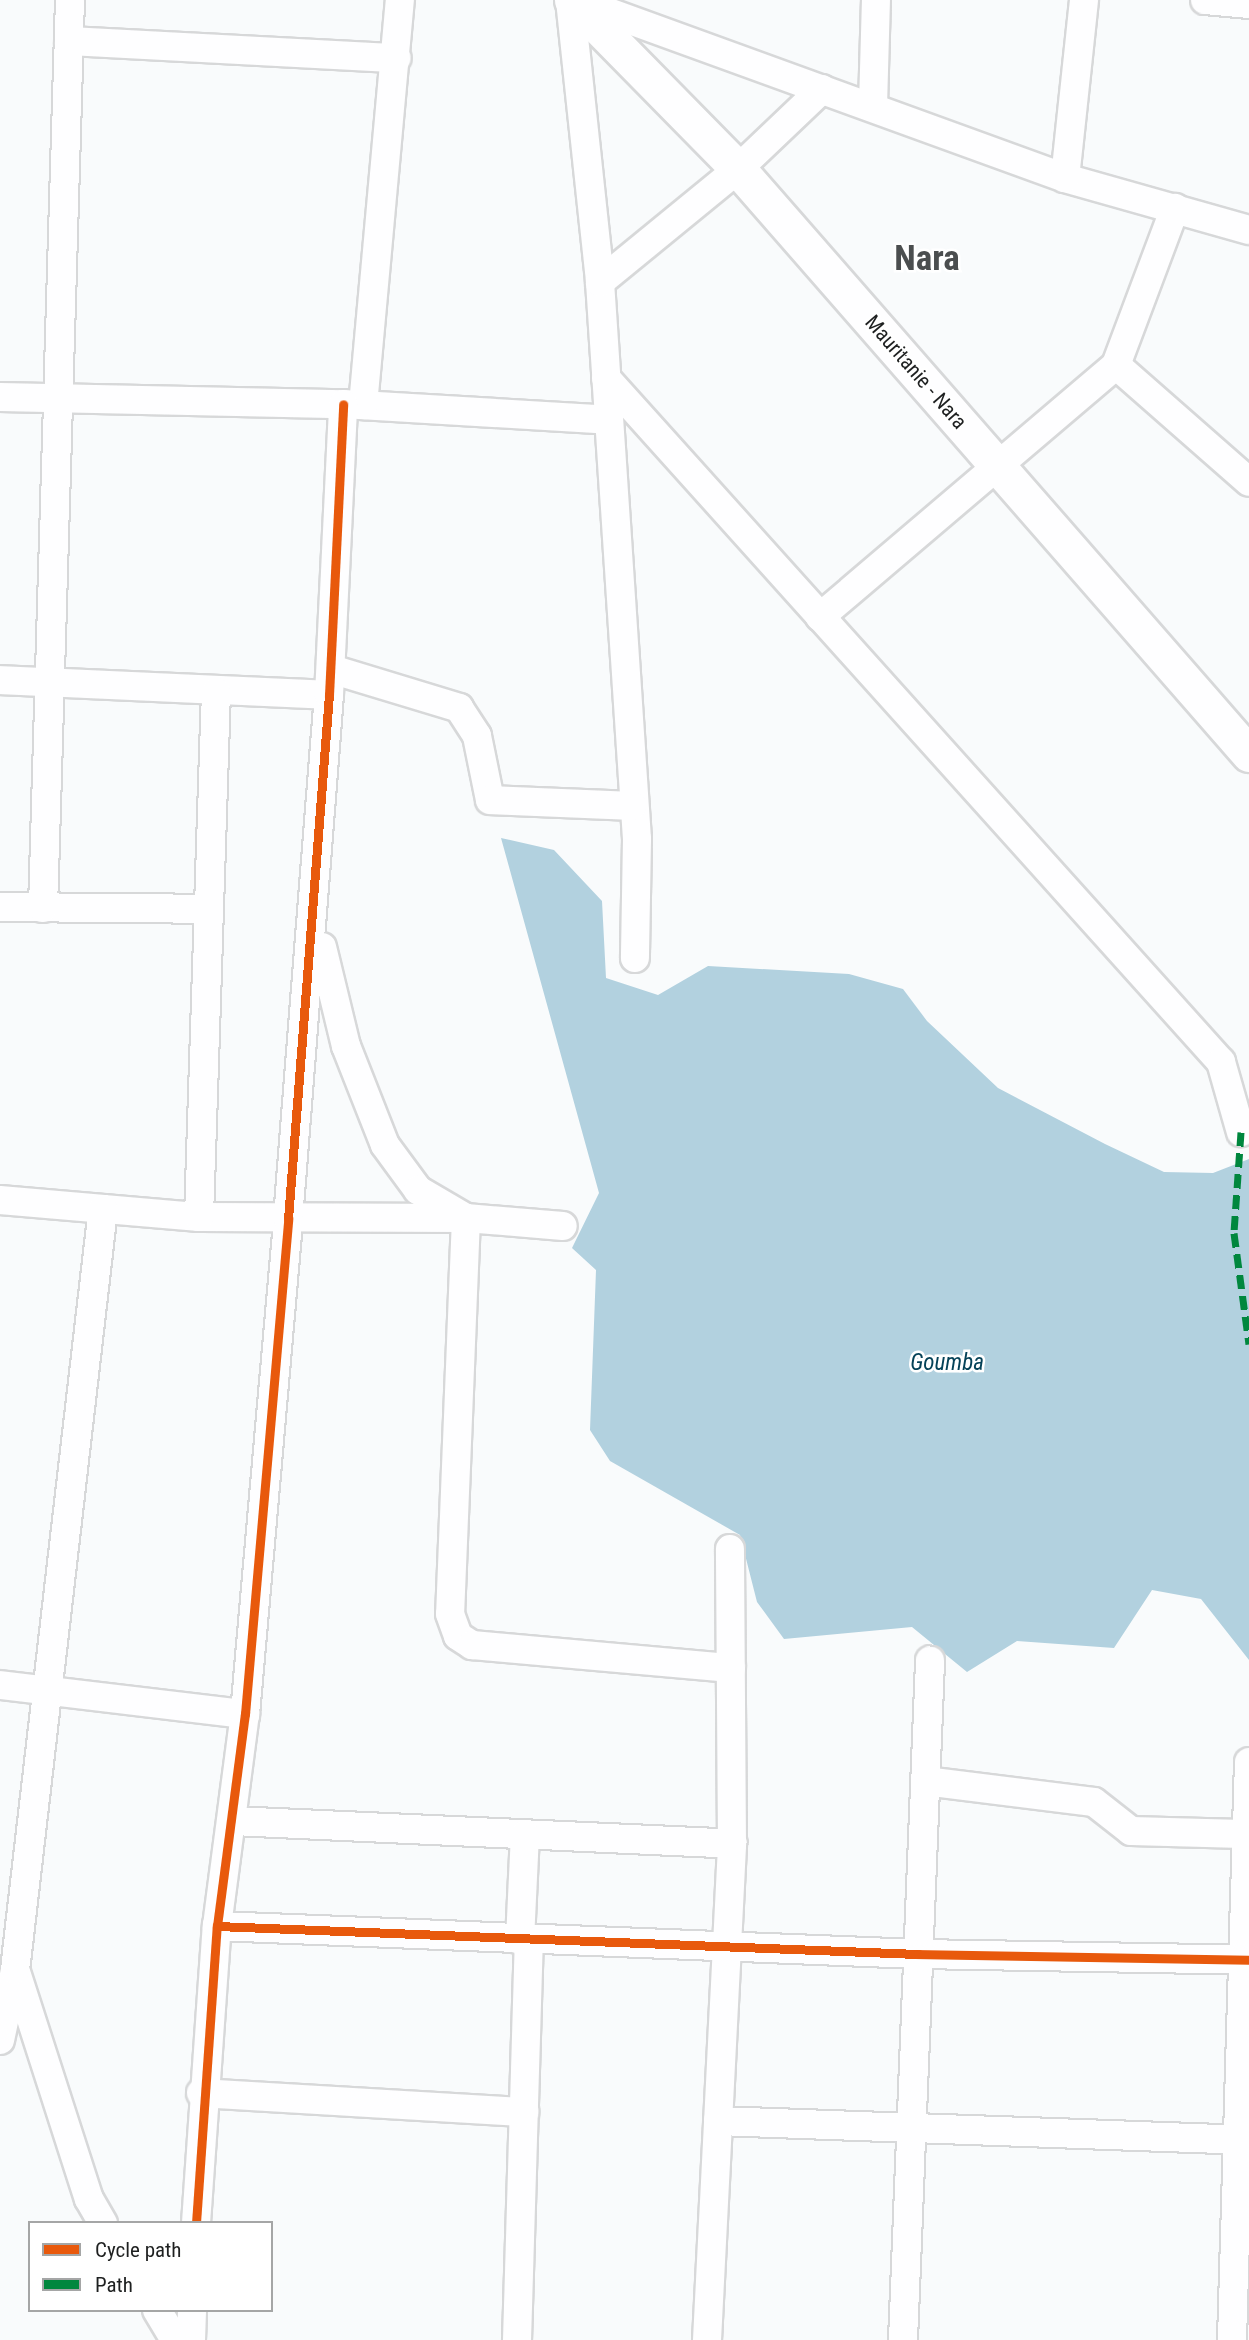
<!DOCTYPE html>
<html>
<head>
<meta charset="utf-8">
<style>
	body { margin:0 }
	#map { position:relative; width:1249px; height:2340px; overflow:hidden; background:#f9fbfc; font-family:"Roboto Condensed",sans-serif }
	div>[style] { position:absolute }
	.water>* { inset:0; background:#b2d1df }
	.roads { filter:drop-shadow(2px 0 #d7d8d9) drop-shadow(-2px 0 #d7d8d9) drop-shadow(0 2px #d7d8d9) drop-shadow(0 -2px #d7d8d9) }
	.minor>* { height:28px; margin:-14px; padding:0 14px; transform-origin:14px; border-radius:14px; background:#fefeff }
	.major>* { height:35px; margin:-17.5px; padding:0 17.5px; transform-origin:17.5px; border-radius:17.5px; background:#fefeff }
	.quiet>* { height:7px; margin-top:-3.5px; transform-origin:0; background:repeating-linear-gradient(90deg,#00873e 0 14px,transparent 0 21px) }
	.cycleway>* { height:9px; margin:-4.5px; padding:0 4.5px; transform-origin:4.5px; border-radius:4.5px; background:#e8590c }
	span { translate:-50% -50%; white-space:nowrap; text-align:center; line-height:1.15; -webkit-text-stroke:5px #fff; paint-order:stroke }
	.street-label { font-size:21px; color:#1e2020 }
	.water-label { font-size:23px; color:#054258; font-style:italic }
	.town-label { font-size:35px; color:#4b4e4f; font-weight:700 }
	.legend { position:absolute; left:28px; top:2221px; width:245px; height:91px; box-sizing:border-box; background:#fff; border:2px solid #a5a6a6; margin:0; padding:9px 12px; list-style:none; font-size:21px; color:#1e2020 }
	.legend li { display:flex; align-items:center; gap:14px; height:35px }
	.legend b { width:35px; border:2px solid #a5a6a6 }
</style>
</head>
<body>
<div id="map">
	<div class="water">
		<div style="clip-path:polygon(501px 838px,554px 850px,602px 901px,606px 978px,658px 995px,708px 966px,849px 974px,903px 989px,927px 1021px,998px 1088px,1105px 1144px,1164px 1172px,1213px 1173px,1249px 1159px,1249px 1660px,1201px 1599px,1152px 1590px,1114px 1648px,1017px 1641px,967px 1672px,912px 1627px,784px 1639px,757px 1602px,740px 1535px,610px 1461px,590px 1430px,596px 1270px,572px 1248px,599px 1193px)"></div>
	</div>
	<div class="roads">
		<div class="minor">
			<div style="left:570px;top:0;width:284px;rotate:83.9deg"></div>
			<div style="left:600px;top:282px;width:558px;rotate:86.2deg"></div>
			<div style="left:637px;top:839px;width:119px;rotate:91deg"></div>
			<div style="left:575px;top:0;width:521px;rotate:19.96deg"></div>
			<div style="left:1065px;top:178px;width:191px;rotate:15.8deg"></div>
			<div style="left:1205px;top:0;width:44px;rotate:5.2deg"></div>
			<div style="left:69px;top:41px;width:328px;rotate:3deg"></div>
			<div style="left:873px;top:106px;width:106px;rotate:-88.4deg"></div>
			<div style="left:1065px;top:178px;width:179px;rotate:-83.9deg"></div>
			<div style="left:600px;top:282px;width:178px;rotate:-39.3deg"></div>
			<div style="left:738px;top:169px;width:116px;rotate:-43.6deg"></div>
			<div style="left:1116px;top:365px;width:177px;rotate:41.3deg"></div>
			<div style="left:606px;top:378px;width:920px;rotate:48.04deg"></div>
			<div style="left:1221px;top:1062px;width:73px;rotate:74.1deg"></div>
			<div style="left:0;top:397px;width:343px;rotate:1.2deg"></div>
			<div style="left:343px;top:404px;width:266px;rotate:3.4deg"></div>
			<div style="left:363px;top:405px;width:407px;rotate:-84.8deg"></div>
			<div style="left:820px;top:617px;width:389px;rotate:-40.4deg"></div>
			<div style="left:1116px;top:365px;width:168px;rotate:-69.4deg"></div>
			<div style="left:331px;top:669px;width:134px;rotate:16.9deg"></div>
			<div style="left:459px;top:708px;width:33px;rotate:57deg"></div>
			<div style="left:477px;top:736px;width:65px;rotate:78.5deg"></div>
			<div style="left:490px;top:800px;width:142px;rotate:2.4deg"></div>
			<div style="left:0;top:680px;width:329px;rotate:2.6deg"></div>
			<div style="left:0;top:907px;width:209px;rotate:0.5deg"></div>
			<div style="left:43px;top:908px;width:908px;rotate:-88.3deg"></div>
			<div style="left:322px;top:947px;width:102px;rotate:76.4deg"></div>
			<div style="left:346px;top:1046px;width:106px;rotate:68.5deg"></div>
			<div style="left:385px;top:1145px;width:56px;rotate:53.7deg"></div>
			<div style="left:418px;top:1190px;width:56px;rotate:30.3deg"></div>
			<div style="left:466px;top:1218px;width:396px;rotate:92.3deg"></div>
			<div style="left:450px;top:1614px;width:23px;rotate:70deg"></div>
			<div style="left:458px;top:1636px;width:17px;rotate:33deg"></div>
			<div style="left:472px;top:1645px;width:260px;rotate:5.1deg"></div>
			<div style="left:0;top:1200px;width:200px;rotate:4.9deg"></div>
			<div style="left:199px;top:1217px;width:267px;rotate:0.2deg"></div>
			<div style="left:466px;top:1218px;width:97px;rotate:4.7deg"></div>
			<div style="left:199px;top:1217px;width:525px;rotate:-88.15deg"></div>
			<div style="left:0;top:1685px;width:247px;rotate:6.8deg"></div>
			<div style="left:925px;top:1781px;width:170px;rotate:7.1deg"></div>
			<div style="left:1094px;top:1802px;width:47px;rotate:38.1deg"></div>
			<div style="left:1131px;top:1831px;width:112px;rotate:1.5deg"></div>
			<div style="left:233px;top:1821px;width:500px;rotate:2.6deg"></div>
			<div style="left:217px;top:1926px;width:702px;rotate:2.29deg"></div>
			<div style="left:918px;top:1954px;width:331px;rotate:1deg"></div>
			<div style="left:520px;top:1940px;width:105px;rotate:-87.3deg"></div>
			<div style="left:16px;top:1972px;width:238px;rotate:72.2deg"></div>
			<div style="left:89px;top:2199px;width:28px;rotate:60deg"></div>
			<div style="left:0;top:2040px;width:72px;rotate:-77.9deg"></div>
			<div style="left:15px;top:1970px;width:766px;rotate:-83.4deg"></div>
			<div style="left:201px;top:2093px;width:324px;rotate:3.4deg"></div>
			<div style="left:718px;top:2121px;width:531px;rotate:2.05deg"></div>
			<div style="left:196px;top:2223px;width:298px;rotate:-86deg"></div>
			<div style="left:217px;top:1926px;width:214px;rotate:-82.5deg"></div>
			<div style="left:245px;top:1714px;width:497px;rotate:-85deg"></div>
			<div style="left:288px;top:1219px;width:526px;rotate:-85.53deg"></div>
			<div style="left:329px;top:695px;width:291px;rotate:-87.2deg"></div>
			<div style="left:157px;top:2310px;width:35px;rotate:59deg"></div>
			<div style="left:191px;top:2340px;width:30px;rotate:-88deg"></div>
			<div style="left:517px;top:2340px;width:399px;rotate:-88.3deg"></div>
			<div style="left:707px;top:2340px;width:497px;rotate:-87.1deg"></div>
			<div style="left:732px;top:1844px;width:295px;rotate:-90.4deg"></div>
			<div style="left:903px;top:2340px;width:680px;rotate:-87.72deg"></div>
			<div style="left:1232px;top:2340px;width:578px;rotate:-88.32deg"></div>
		</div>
		<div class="major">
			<div style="left:572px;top:0;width:237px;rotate:45.5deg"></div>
			<div style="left:738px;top:169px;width:777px;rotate:48.86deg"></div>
		</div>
	</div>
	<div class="quiet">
		<div style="left:1241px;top:1132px;width:101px;rotate:94deg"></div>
		<div style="left:1234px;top:1233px;width:112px;rotate:82.3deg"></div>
	</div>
	<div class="cycleway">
		<div style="left:217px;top:1926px;width:702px;rotate:2.29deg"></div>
		<div style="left:918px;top:1954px;width:331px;rotate:1deg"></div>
		<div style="left:196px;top:2223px;width:298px;rotate:-86deg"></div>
		<div style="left:217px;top:1926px;width:214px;rotate:-82.5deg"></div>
		<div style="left:245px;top:1714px;width:497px;rotate:-85deg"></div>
		<div style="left:288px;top:1219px;width:526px;rotate:-85.53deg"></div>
		<div style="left:329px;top:695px;width:291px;rotate:-87.2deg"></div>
	</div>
	<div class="street-label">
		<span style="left:916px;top:372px;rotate:49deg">Mauritanie - Nara</span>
	</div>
	<div class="water-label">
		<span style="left:947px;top:1363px">Goumba</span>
	</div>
	<div class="town-label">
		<span style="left:927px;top:259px">Nara</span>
	</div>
	<ul class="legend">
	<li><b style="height:9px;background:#e8590c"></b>Cycle path</li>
	<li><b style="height:9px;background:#00873e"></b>Path</li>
	</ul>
</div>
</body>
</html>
